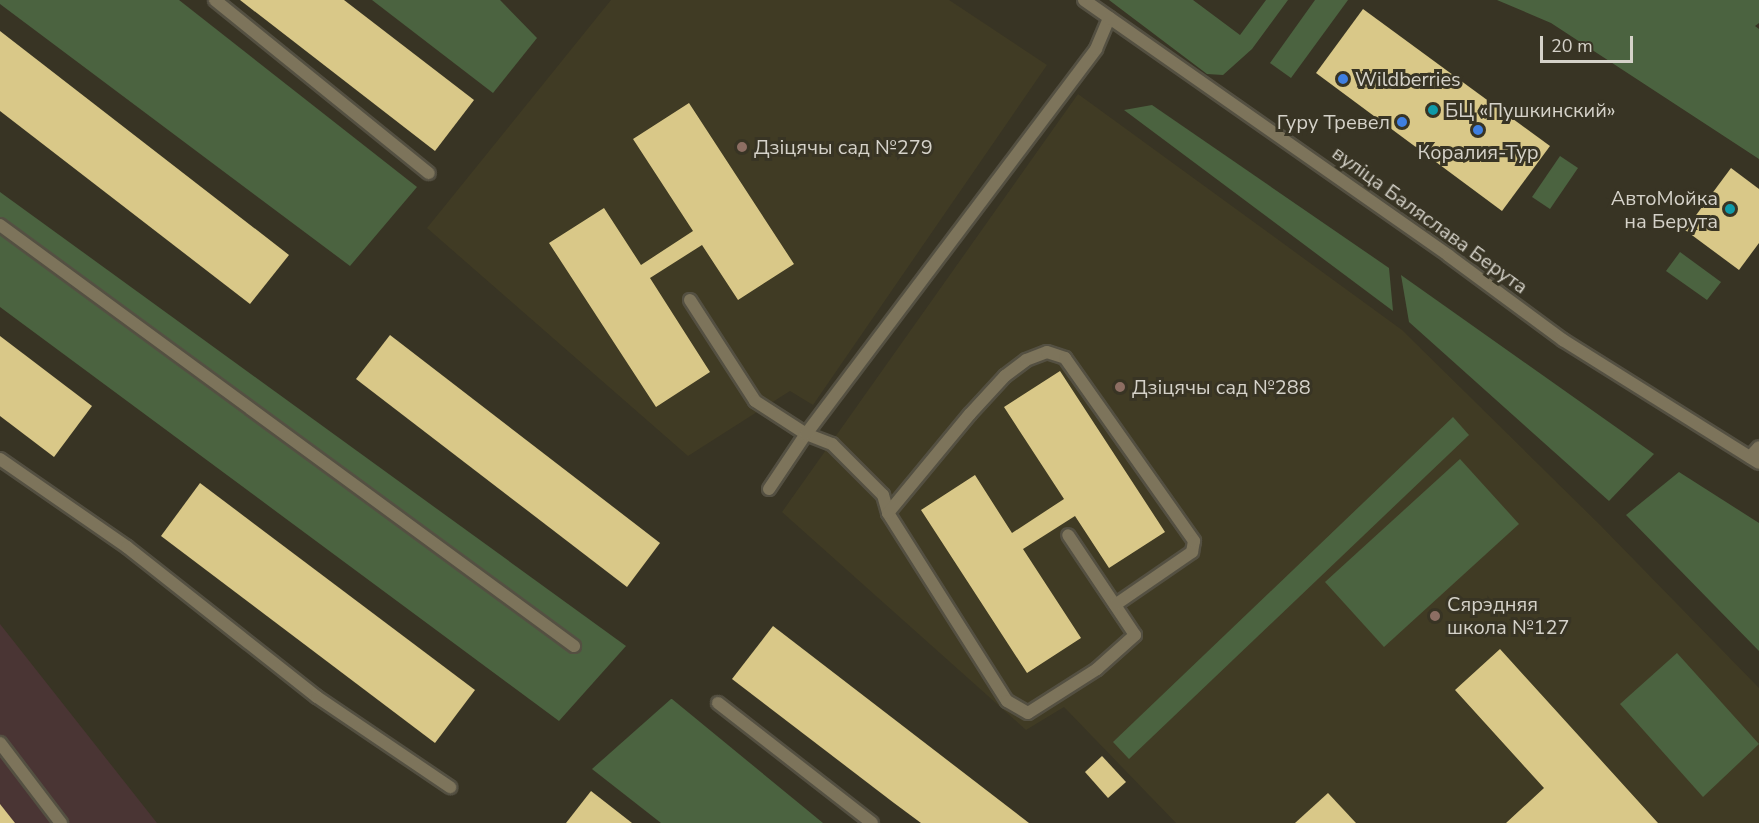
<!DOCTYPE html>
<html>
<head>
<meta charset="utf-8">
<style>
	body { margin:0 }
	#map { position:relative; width:1759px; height:823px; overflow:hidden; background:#383424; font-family:"Nunito Sans",sans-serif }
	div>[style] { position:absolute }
	.commercial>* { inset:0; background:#4a3534 }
	.built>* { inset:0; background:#403b24 }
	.green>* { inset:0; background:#4b6340 }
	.building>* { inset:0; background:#d9c888 }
	.roads { filter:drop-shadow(2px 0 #545042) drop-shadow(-2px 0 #545042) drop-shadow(0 2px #545042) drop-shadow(0 -2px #545042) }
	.service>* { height:12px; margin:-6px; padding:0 6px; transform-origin:6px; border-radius:6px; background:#7d745b }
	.tertiary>* { height:12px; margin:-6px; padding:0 6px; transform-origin:6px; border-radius:6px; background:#7d745b }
	.dots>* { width:16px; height:16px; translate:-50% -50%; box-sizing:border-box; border:3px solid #383424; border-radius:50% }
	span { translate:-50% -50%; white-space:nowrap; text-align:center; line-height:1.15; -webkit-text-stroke:6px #383424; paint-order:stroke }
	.poi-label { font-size:20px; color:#d5d2c9 }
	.left { translate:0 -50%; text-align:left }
	.right { translate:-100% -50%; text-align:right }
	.street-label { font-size:20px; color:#d5d2c9 }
	.scale { position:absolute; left:1540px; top:36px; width:93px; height:27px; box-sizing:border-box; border:3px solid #d5d2c9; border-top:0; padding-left:8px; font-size:18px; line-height:21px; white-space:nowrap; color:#d5d2c9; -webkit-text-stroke:4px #383424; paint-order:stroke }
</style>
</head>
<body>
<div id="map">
	<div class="commercial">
		<div style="clip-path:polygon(0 624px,157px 823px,0 823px)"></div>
	</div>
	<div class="built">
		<div style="clip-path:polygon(611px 0,949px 0,1047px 65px,813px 405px,790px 391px,688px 456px,427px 228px)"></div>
		<div style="clip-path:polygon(1078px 94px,1402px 330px,1600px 525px,1759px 688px,1759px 823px,1176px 823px,1064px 707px,1026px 730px,782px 512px)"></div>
	</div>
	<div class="green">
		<div style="clip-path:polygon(0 0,179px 0,417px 187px,350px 266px,0 4px)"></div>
		<div style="clip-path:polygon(372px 0,500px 0,537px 38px,493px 93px)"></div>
		<div style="clip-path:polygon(1109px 0,1193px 0,1240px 35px,1266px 0,1288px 0,1252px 49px,1223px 75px,1207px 74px)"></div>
		<div style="clip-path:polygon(1315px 0,1348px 0,1291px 78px,1270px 63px)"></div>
		<div style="clip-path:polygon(1497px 0,1759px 0,1759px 23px,1755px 26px,1759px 29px,1759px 159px,1551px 23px)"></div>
		<div style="clip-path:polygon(1152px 105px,1389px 268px,1393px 311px,1124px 110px)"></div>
		<div style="clip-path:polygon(1560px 156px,1578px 168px,1550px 209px,1532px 197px)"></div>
		<div style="clip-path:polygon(0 192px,626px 646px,559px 721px,0 307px)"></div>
		<div style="clip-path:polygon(1680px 252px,1721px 282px,1707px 300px,1666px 271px)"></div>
		<div style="clip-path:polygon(1401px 275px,1654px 454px,1609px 501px,1409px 322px)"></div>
		<div style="clip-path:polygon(1453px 417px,1469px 435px,1129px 759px,1113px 742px)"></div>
		<div style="clip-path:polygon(1460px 459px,1519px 524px,1384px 647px,1325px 582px)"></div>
		<div style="clip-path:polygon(1679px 472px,1759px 523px,1759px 651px,1626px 515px)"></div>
		<div style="clip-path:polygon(1677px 653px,1759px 744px,1703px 797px,1620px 704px)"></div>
		<div style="clip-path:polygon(671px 699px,672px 699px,823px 823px,661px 823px,592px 769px)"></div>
	</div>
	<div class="building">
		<div style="clip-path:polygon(240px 0,344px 0,474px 100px,435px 151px)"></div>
		<div style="clip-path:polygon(1363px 9px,1550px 146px,1502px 211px,1316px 73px)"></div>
		<div style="clip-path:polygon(0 31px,289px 255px,250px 304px,0 111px)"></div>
		<div style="clip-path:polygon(689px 103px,794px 264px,738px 300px,702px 245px,650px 278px,710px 372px,656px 407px,549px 243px,604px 208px,641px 265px,693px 231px,633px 139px)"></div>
		<div style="clip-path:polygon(1731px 168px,1759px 189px,1759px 243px,1739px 270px,1685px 230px)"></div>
		<div style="clip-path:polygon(390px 335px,660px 543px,627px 587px,356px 379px)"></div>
		<div style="clip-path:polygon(0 336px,92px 406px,54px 457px,0 416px)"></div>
		<div style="clip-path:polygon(1060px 371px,1165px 532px,1109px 568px,1075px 516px,1023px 549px,1081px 638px,1027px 673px,921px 510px,975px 475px,1012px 533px,1064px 499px,1004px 407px)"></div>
		<div style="clip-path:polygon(200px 483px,475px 690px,435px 743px,161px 536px)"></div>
		<div style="clip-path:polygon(773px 626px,1029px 823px,921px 823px,894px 803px,732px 679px)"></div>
		<div style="clip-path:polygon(1500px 649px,1658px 823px,1506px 823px,1544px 788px,1455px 690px)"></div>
		<div style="clip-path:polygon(1102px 756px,1126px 782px,1108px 798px,1085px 772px)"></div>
		<div style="clip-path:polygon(591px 791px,632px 823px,566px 823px)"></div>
		<div style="clip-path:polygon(1328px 793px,1356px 823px,1295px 823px)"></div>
		<div style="clip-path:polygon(0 804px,15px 823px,0 823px)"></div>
	</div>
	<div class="roads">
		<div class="service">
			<div style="left:215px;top:0;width:275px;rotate:39deg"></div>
			<div style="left:0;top:225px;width:712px;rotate:36.26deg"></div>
			<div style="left:690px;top:300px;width:120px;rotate:57.2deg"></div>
			<div style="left:755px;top:401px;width:61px;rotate:32.9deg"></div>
			<div style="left:806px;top:434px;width:28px;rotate:21deg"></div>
			<div style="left:832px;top:444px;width:72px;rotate:45deg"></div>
			<div style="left:883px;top:495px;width:19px;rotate:74deg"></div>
			<div style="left:888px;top:513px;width:222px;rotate:57.7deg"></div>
			<div style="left:1007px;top:701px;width:24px;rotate:30deg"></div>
			<div style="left:1028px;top:713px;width:82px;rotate:-32.5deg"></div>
			<div style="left:1097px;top:669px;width:51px;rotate:-41.8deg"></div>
			<div style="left:1135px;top:635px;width:120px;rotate:-123.8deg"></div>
			<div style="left:1750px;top:457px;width:13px;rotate:-48deg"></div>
			<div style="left:0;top:459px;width:155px;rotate:34.7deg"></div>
			<div style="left:127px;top:547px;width:242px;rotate:38.3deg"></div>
			<div style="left:317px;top:697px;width:161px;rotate:34.1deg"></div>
			<div style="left:769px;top:489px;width:66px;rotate:-56.1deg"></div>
			<div style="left:806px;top:434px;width:482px;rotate:-53deg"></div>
			<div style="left:1096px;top:49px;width:34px;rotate:-67deg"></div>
			<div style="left:888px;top:513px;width:129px;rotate:-50.4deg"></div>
			<div style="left:970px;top:414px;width:52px;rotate:-47.4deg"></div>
			<div style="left:1005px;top:376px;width:26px;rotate:-37deg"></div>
			<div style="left:1026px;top:360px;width:22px;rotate:-21deg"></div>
			<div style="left:1047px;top:352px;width:19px;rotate:18deg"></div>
			<div style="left:1065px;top:358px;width:224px;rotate:54.8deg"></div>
			<div style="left:1194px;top:541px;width:11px;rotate:100deg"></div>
			<div style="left:1192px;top:552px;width:93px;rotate:145.5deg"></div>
			<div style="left:718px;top:703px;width:195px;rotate:37.9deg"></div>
			<div style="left:0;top:743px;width:101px;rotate:52.7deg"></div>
		</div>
		<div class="tertiary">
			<div style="left:1084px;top:0;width:446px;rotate:35deg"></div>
			<div style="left:1449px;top:256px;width:142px;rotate:36.4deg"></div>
			<div style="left:1563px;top:340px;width:231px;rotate:32.1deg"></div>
		</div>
	</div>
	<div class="dots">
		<div style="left:1343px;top:79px;background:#3f7fe0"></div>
		<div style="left:1433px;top:110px;background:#0f9aa8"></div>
		<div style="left:1402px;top:122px;background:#3f7fe0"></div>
		<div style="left:1478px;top:130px;background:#3f7fe0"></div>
		<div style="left:742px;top:147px;background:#8d6e63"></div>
		<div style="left:1730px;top:209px;background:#0f9aa8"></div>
		<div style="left:1120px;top:387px;background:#8d6e63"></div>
		<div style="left:1435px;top:616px;background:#8d6e63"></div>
	</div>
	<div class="poi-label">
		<span class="left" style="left:1355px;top:79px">Wildberries</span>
		<span class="left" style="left:1445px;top:110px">БЦ «Пушкинский»</span>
		<span class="right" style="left:1390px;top:122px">Гуру Тревел</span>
		<span class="left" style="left:754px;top:147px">Дзіцячы сад №279</span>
		<span style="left:1478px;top:152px">Коралия-Тур</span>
		<span class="right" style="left:1718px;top:210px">АвтоМойка<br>на Берута</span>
		<span class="left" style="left:1132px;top:387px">Дзіцячы сад №288</span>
		<span class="left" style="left:1447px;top:616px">Сярэдняя<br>школа №127</span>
	</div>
	<div class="street-label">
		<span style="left:1430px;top:220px;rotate:36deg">вуліца Баляслава Берута</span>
	</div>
	<div class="scale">20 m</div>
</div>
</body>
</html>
